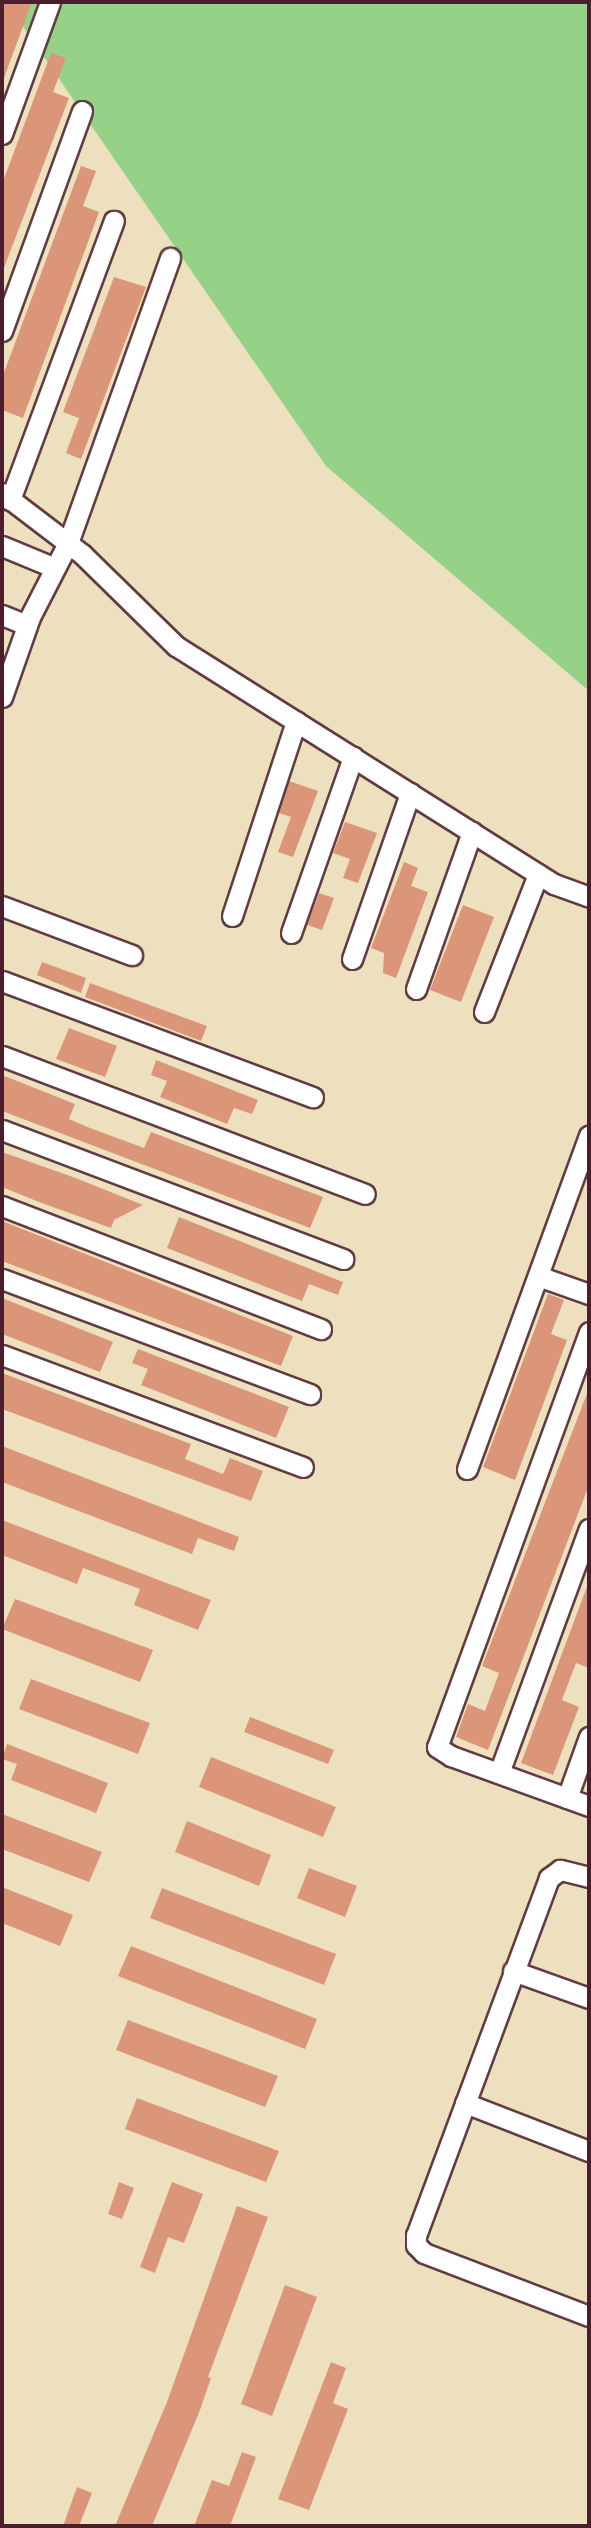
<!DOCTYPE html>
<html>
<head>
<meta charset="utf-8">
<style>
	body { margin:0 }
	#map { position:relative; width:591px; height:2528px; overflow:hidden; background:#ede0bf; font-family:"IM FELL Great Primer",serif }
	div>[style] { position:absolute }
	.green>* { inset:0; background:#95d187 }
	.building>* { inset:0; background:#db967a }
	.roads { filter:drop-shadow(2px 0 #623c41) drop-shadow(-2px 0 #623c41) drop-shadow(0 2px #623c41) drop-shadow(0 -2px #623c41) }
	.street>* { height:19px; margin:-9.5px; padding:0 9.5px; transform-origin:9.5px; border-radius:9.5px; background:#fff }
	span { translate:-50% -50%; white-space:nowrap; text-align:center; line-height:1.15; -webkit-text-stroke:5px #fff; paint-order:stroke }
	.frame { position:absolute; inset:0; border:4px solid #4a1f2b; pointer-events:none }
</style>
</head>
<body>
<div id="map">
	<div class="green">
		<div style="clip-path:polygon(6px 2px,589px 2px,589px 691px,326px 466px)"></div>
	</div>
	<div class="building">
		<div style="clip-path:polygon(2px 2px,32px 2px,4px 78px,2px 77px)"></div>
		<div style="clip-path:polygon(51px 53px,66px 58px,53px 92px,69px 98px,2px 273px,2px 184px)"></div>
		<div style="clip-path:polygon(81px 166px,96px 171px,83px 206px,99px 212px,23px 418px,2px 410px,2px 378px)"></div>
		<div style="clip-path:polygon(114px 277px,146px 287px,81px 459px,66px 453px,79px 418px,63px 412px)"></div>
		<div style="clip-path:polygon(289px 781px,318px 791px,293px 857px,278px 852px,291px 817px,279px 813px)"></div>
		<div style="clip-path:polygon(345px 822px,377px 833px,358px 883px,343px 878px,350px 859px,333px 853px)"></div>
		<div style="clip-path:polygon(404px 862px,418px 868px,411px 886px,428px 892px,396px 978px,383px 973px,384px 953px,371px 948px)"></div>
		<div style="clip-path:polygon(319px 893px,334px 898px,322px 930px,307px 925px)"></div>
		<div style="clip-path:polygon(463px 905px,494px 917px,461px 1002px,430px 990px)"></div>
		<div style="clip-path:polygon(42px 962px,86px 978px,81px 993px,37px 975px)"></div>
		<div style="clip-path:polygon(90px 983px,207px 1026px,201px 1041px,85px 997px)"></div>
		<div style="clip-path:polygon(69px 1028px,117px 1046px,105px 1077px,56px 1059px)"></div>
		<div style="clip-path:polygon(156px 1060px,258px 1100px,252px 1114px,234px 1108px,227px 1124px,160px 1097px,167px 1081px,151px 1075px)"></div>
		<div style="clip-path:polygon(2px 1075px,75px 1104px,69px 1119px,90px 1128px,144px 1148px,151px 1132px,323px 1197px,310px 1228px,2px 1111px)"></div>
		<div style="clip-path:polygon(2px 1152px,73px 1177px,143px 1205px,114px 1220px,111px 1228px,39px 1202px,2px 1187px)"></div>
		<div style="clip-path:polygon(179px 1217px,343px 1282px,338px 1295px,309px 1284px,302px 1301px,167px 1248px)"></div>
		<div style="clip-path:polygon(2px 1221px,293px 1336px,281px 1366px,2px 1261px)"></div>
		<div style="clip-path:polygon(548px 1294px,564px 1300px,551px 1334px,567px 1340px,515px 1480px,483px 1467px)"></div>
		<div style="clip-path:polygon(2px 1298px,113px 1342px,100px 1372px,2px 1334px)"></div>
		<div style="clip-path:polygon(138px 1349px,289px 1407px,276px 1438px,141px 1385px,148px 1369px,132px 1363px)"></div>
		<div style="clip-path:polygon(2px 1373px,191px 1444px,185px 1459px,223px 1474px,230px 1458px,263px 1471px,251px 1501px,2px 1409px)"></div>
		<div style="clip-path:polygon(588px 1391px,589px 1485px,488px 1750px,456px 1737px,468px 1704px,485px 1711px,499px 1673px,482px 1666px)"></div>
		<div style="clip-path:polygon(2px 1446px,239px 1537px,234px 1551px,198px 1538px,192px 1554px,2px 1482px)"></div>
		<div style="clip-path:polygon(2px 1520px,211px 1600px,198px 1630px,134px 1605px,140px 1589px,83px 1568px,77px 1584px,2px 1555px)"></div>
		<div style="clip-path:polygon(588px 1584px,589px 1668px,576px 1663px,562px 1700px,579px 1707px,553px 1775px,521px 1763px)"></div>
		<div style="clip-path:polygon(15px 1599px,153px 1650px,140px 1682px,2px 1629px)"></div>
		<div style="clip-path:polygon(31px 1679px,150px 1723px,138px 1754px,19px 1709px)"></div>
		<div style="clip-path:polygon(250px 1717px,334px 1750px,328px 1764px,244px 1732px)"></div>
		<div style="clip-path:polygon(7px 1744px,108px 1783px,96px 1813px,11px 1780px,17px 1764px,2px 1759px)"></div>
		<div style="clip-path:polygon(211px 1757px,336px 1807px,323px 1837px,199px 1787px)"></div>
		<div style="clip-path:polygon(2px 1814px,102px 1852px,89px 1882px,2px 1849px)"></div>
		<div style="clip-path:polygon(187px 1821px,271px 1855px,259px 1886px,175px 1852px)"></div>
		<div style="clip-path:polygon(309px 1868px,357px 1886px,345px 1917px,297px 1898px)"></div>
		<div style="clip-path:polygon(2px 1887px,73px 1915px,60px 1946px,2px 1923px)"></div>
		<div style="clip-path:polygon(162px 1888px,336px 1954px,324px 1985px,150px 1918px)"></div>
		<div style="clip-path:polygon(131px 1946px,317px 2019px,305px 2049px,118px 1976px)"></div>
		<div style="clip-path:polygon(128px 2020px,278px 2076px,265px 2107px,116px 2050px)"></div>
		<div style="clip-path:polygon(137px 2098px,279px 2151px,266px 2182px,125px 2129px)"></div>
		<div style="clip-path:polygon(119px 2182px,134px 2188px,122px 2219px,108px 2214px)"></div>
		<div style="clip-path:polygon(172px 2182px,203px 2194px,184px 2243px,168px 2237px,155px 2273px,140px 2267px)"></div>
		<div style="clip-path:polygon(237px 2206px,268px 2217px,208px 2377px,211px 2378px,200px 2410px,152px 2526px,115px 2526px,167px 2402px)"></div>
		<div style="clip-path:polygon(285px 2285px,317px 2297px,272px 2416px,241px 2404px)"></div>
		<div style="clip-path:polygon(331px 2362px,346px 2368px,333px 2403px,348px 2409px,309px 2510px,278px 2499px)"></div>
		<div style="clip-path:polygon(242px 2452px,256px 2457px,230px 2526px,194px 2526px,212px 2480px,229px 2486px)"></div>
		<div style="clip-path:polygon(77px 2487px,92px 2493px,79px 2526px,63px 2526px)"></div>
	</div>
	<div class="roads">
		<div class="street">
			<div style="left:2px;top:134px;width:140px;rotate:-70deg"></div>
			<div style="left:2px;top:331px;width:234px;rotate:-70deg"></div>
			<div style="left:2px;top:493px;width:101px;rotate:37.3deg"></div>
			<div style="left:82px;top:554px;width:132px;rotate:44.4deg"></div>
			<div style="left:176px;top:646px;width:447px;rotate:32.2deg"></div>
			<div style="left:554px;top:884px;width:37px;rotate:20deg"></div>
			<div style="left:10px;top:500px;width:298px;rotate:-69.6deg"></div>
			<div style="left:2px;top:546px;width:57px;rotate:22.5deg"></div>
			<div style="left:2px;top:615px;width:27px;rotate:22deg"></div>
			<div style="left:2px;top:697px;width:85px;rotate:-70.7deg"></div>
			<div style="left:30px;top:617px;width:83px;rotate:-62.8deg"></div>
			<div style="left:68px;top:543px;width:303px;rotate:-70.3deg"></div>
			<div style="left:2px;top:906px;width:139px;rotate:20.7deg"></div>
			<div style="left:232px;top:916px;width:205px;rotate:-71.8deg"></div>
			<div style="left:291px;top:933px;width:187px;rotate:-70.6deg"></div>
			<div style="left:352px;top:959px;width:176px;rotate:-70.7deg"></div>
			<div style="left:2px;top:981px;width:332px;rotate:20.5deg"></div>
			<div style="left:416px;top:989px;width:167px;rotate:-70.4deg"></div>
			<div style="left:484px;top:1012px;width:148px;rotate:-68.6deg"></div>
			<div style="left:2px;top:1056px;width:388px;rotate:20.8deg"></div>
			<div style="left:2px;top:1130px;width:365px;rotate:20.7deg"></div>
			<div style="left:2px;top:1206px;width:342px;rotate:21.1deg"></div>
			<div style="left:538px;top:1276px;width:54px;rotate:19.4deg"></div>
			<div style="left:2px;top:1279px;width:329px;rotate:20.5deg"></div>
			<div style="left:589px;top:1332px;width:442px;rotate:110.1deg"></div>
			<div style="left:437px;top:1747px;width:17px;rotate:33deg"></div>
			<div style="left:451px;top:1756px;width:147px;rotate:19.9deg"></div>
			<div style="left:2px;top:1355px;width:321px;rotate:20.4deg"></div>
			<div style="left:467px;top:1469px;width:355px;rotate:-69.9deg"></div>
			<div style="left:499px;top:1773px;width:260px;rotate:-69.8deg"></div>
			<div style="left:567px;top:1798px;width:65px;rotate:-70.2deg"></div>
			<div style="left:589px;top:1877px;width:30px;rotate:-166deg"></div>
			<div style="left:560px;top:1870px;width:14px;rotate:144deg"></div>
			<div style="left:549px;top:1878px;width:381px;rotate:110.4deg"></div>
			<div style="left:416px;top:2235px;width:10px;rotate:90deg"></div>
			<div style="left:416px;top:2245px;width:11px;rotate:45deg"></div>
			<div style="left:424px;top:2253px;width:177px;rotate:20.9deg"></div>
			<div style="left:513px;top:1971px;width:81px;rotate:19.6deg"></div>
			<div style="left:465px;top:2103px;width:133px;rotate:21.2deg"></div>
		</div>
	</div>
	<div class="frame"></div>
</div>
</body>
</html>
